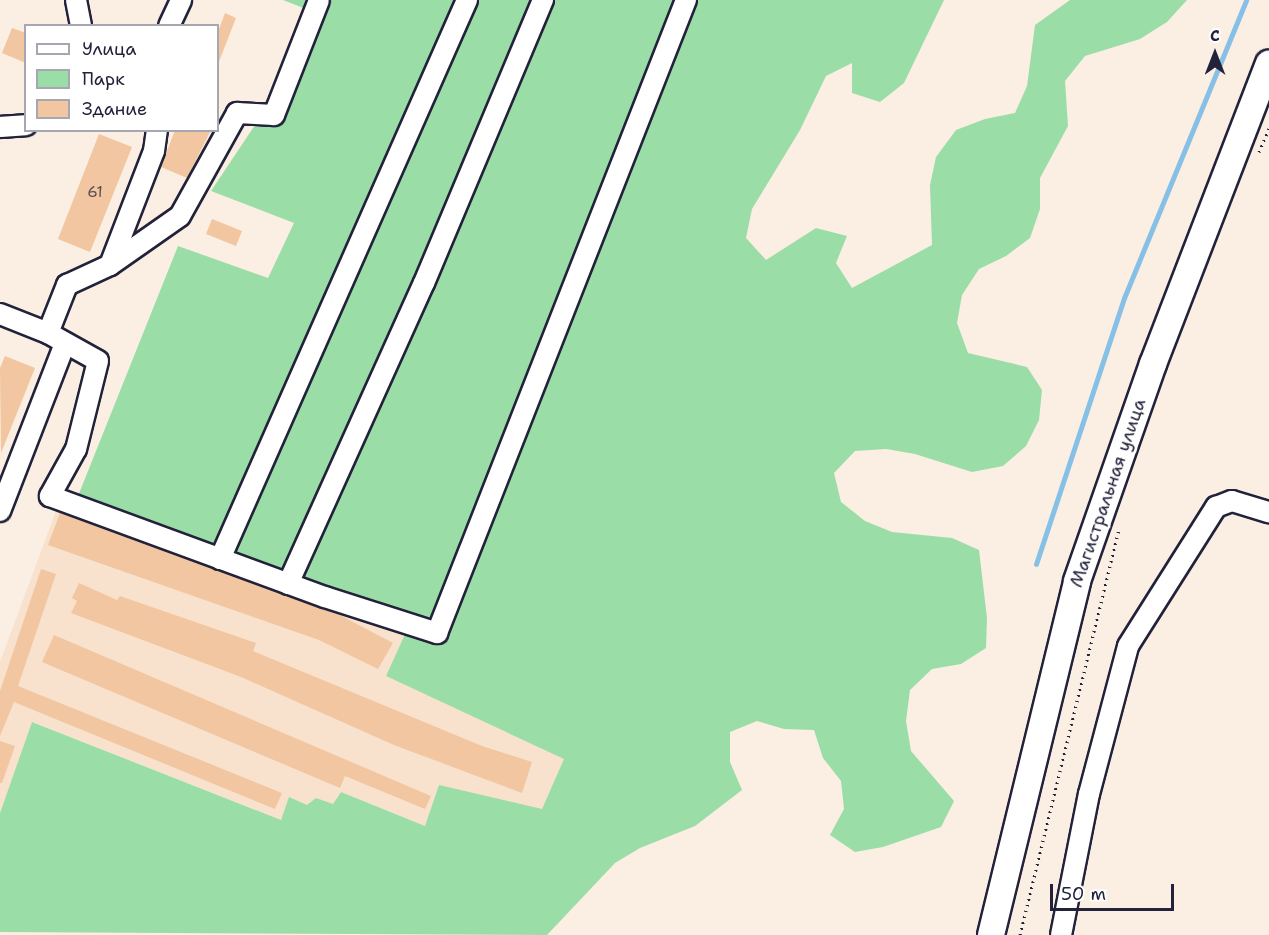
<!DOCTYPE html>
<html>
<head>
<meta charset="utf-8">
<style>
	body { margin:0 }
	#map { position:relative; width:1269px; height:935px; overflow:hidden; background:#fbeee2; font-family:"Shantell Sans",sans-serif }
	div>[style] { position:absolute }
	.built>* { inset:0; background:#f8e2ce }
	.green>* { inset:0; background:#9bdda7 }
	.stream>* { height:5px; margin:-2.5px; padding:0 2.5px; transform-origin:2.5px; border-radius:2.5px; background:#87c0e6 }
	.building>* { inset:0; background:#f1c6a0 }
	.path>* { height:3px; margin-top:-1.5px; transform-origin:0; background:repeating-linear-gradient(90deg,#22223b 0 1.5px,transparent 0 6px) }
	.roads { filter:drop-shadow(2px 0 #22223b) drop-shadow(-2px 0 #22223b) drop-shadow(0 2px #22223b) drop-shadow(0 -2px #22223b) }
	.minor>* { height:20px; margin:-10px; padding:0 10px; transform-origin:10px; border-radius:10px; background:#fff }
	.major>* { height:26px; margin:-13px; padding:0 13px; transform-origin:13px; border-radius:13px; background:#fff }
	span { translate:-50% -50%; white-space:nowrap; text-align:center; line-height:1.15; -webkit-text-stroke:5px #fff; paint-order:stroke }
	.number-label { font-size:15px; color:#564b54 }
	.number-label span { -webkit-text-stroke-width:0 }
	.street-label { font-size:18px; color:#22223b }
	.legend { position:absolute; left:24px; top:24px; width:195px; height:108px; box-sizing:border-box; background:#fff; border:2px solid #a7a7b1; margin:0; padding:8px 10px; list-style:none; font-size:18px; color:#22223b }
	.legend li { display:flex; align-items:center; gap:12px; height:30px }
	.legend b { width:30px; border:2px solid #a7a7b1 }
	.north { position:absolute; left:1185px; top:24px; width:60px; height:60px; -webkit-text-stroke:4px #fff; paint-order:stroke; rotate:0deg; font-size:16px; font-weight:700; line-height:24px; text-align:center; color:#22223b }
	.north::after { content:''; display:block; margin:auto; width:21px; height:27px; background:#22223b; clip-path:polygon(50% 0,100% 100%,50% 72%,0 100%) }
	.scale { position:absolute; left:1050px; top:884px; width:124px; height:27px; box-sizing:border-box; border:3px solid #22223b; border-top:0; padding-left:8px; font-size:18px; line-height:21px; white-space:nowrap; color:#22223b; -webkit-text-stroke:4px #fff; paint-order:stroke }
</style>
</head>
<body>
<div id="map">
	<div class="built">
		<div style="clip-path:polygon(56px 511px,406px 632px,386px 676px,565px 758px,542px 809px,425px 826px,341px 792px,333px 804px,307px 805px,281px 820px,33px 722px,0 813px,0 662px)"></div>
	</div>
	<div class="green">
		<div style="clip-path:polygon(283px 0,944px 0,904px 83px,880px 102px,852px 93px,852px 63px,826px 76px,800px 130px,752px 209px,746px 238px,766px 260px,816px 228px,847px 236px,836px 263px,852px 288px,932px 245px,930px 185px,936px 157px,956px 130px,985px 119px,1015px 113px,1027px 86px,1035px 25px,1070px 0,1187px 0,1167px 22px,1140px 39px,1085px 56px,1065px 81px,1068px 126px,1040px 178px,1040px 209px,1030px 238px,1006px 256px,979px 269px,962px 295px,957px 323px,968px 353px,1027px 367px,1042px 390px,1039px 420px,1026px 446px,1003px 466px,972px 472px,915px 454px,886px 449px,855px 451px,834px 473px,841px 502px,865px 521px,892px 532px,952px 538px,979px 550px,987px 618px,986px 648px,961px 664px,932px 669px,910px 690px,906px 721px,911px 751px,954px 801px,941px 827px,883px 847px,855px 852px,830px 835px,844px 809px,841px 781px,823px 758px,814px 730px,784px 729px,757px 721px,730px 732px,730px 762px,742px 790px,695px 826px,640px 848px,615px 863px,547px 935px,0 932px,0 813px,32px 722px,281px 820px,289px 797px,307px 805px,316px 798px,333px 804px,341px 792px,425px 826px,439px 785px,542px 809px,564px 759px,386px 676px,406px 632px,78px 496px,178px 246px,268px 278px,294px 223px,211px 191px,261px 116px,311px 11px)"></div>
	</div>
	<div class="stream">
		<div style="left:1036px;top:564px;width:280px;rotate:-71.7deg"></div>
		<div style="left:1124px;top:298px;width:322px;rotate:-67.7deg"></div>
	</div>
	<div class="building">
		<div style="clip-path:polygon(225px 13px,236px 18px,218px 64px,218px 32px)"></div>
		<div style="clip-path:polygon(12px 28px,26px 33px,26px 63px,2px 53px)"></div>
		<div style="clip-path:polygon(175px 130px,211px 130px,187px 178px,161px 167px)"></div>
		<div style="clip-path:polygon(99px 134px,132px 147px,90px 252px,58px 239px)"></div>
		<div style="clip-path:polygon(212px 219px,242px 231px,236px 246px,206px 234px)"></div>
		<div style="clip-path:polygon(5px 356px,35px 368px,1px 453px,0 368px)"></div>
		<div style="clip-path:polygon(60px 513px,334px 612px,393px 643px,378px 669px,319px 640px,48px 545px)"></div>
		<div style="clip-path:polygon(41px 569px,56px 574px,18px 686px,282px 793px,275px 809px,14px 702px,0 736px,0 691px)"></div>
		<div style="clip-path:polygon(79px 583px,117px 600px,120px 596px,256px 643px,253px 651px,482px 746px,532px 762px,522px 793px,394px 745px,241px 677px,71px 613px,77px 601px,72px 598px)"></div>
		<div style="clip-path:polygon(54px 635px,431px 796px,425px 809px,345px 776px,340px 788px,42px 662px)"></div>
		<div style="clip-path:polygon(0 741px,15px 746px,2px 783px,0 783px)"></div>
	</div>
	<div class="path">
		<div style="left:1259px;top:152px;width:26px;rotate:-67deg"></div>
		<div style="left:1020px;top:935px;width:418px;rotate:-76.3deg"></div>
	</div>
	<div class="roads">
		<div class="minor">
			<div style="left:76px;top:0;width:26px;rotate:79deg"></div>
			<div style="left:169px;top:26px;width:29px;rotate:-65deg"></div>
			<div style="left:0;top:127px;width:26px;rotate:-4deg"></div>
			<div style="left:110px;top:265px;width:85px;rotate:-35deg"></div>
			<div style="left:180px;top:216px;width:118px;rotate:-61deg"></div>
			<div style="left:237px;top:113px;width:37px;rotate:3deg"></div>
			<div style="left:274px;top:115px;width:123px;rotate:-68.6deg"></div>
			<div style="left:0;top:314px;width:52px;rotate:21.6deg"></div>
			<div style="left:48px;top:333px;width:57px;rotate:29.2deg"></div>
			<div style="left:98px;top:361px;width:91px;rotate:104deg"></div>
			<div style="left:76px;top:449px;width:54px;rotate:119deg"></div>
			<div style="left:50px;top:496px;width:293px;rotate:20.2deg"></div>
			<div style="left:325px;top:597px;width:118px;rotate:17.8deg"></div>
			<div style="left:437px;top:633px;width:680px;rotate:-68.53deg"></div>
			<div style="left:48px;top:333px;width:52px;rotate:-68.4deg"></div>
			<div style="left:67px;top:285px;width:47px;rotate:-24.9deg"></div>
			<div style="left:110px;top:265px;width:122px;rotate:-68.9deg"></div>
			<div style="left:154px;top:151px;width:21px;rotate:-82deg"></div>
			<div style="left:0;top:511px;width:180px;rotate:-68.8deg"></div>
			<div style="left:220px;top:559px;width:611px;rotate:-66.16deg"></div>
			<div style="left:288px;top:584px;width:330px;rotate:-65.7deg"></div>
			<div style="left:424px;top:283px;width:307px;rotate:-67.2deg"></div>
			<div style="left:1061px;top:935px;width:144px;rotate:-78.8deg"></div>
			<div style="left:1089px;top:794px;width:153px;rotate:-75.2deg"></div>
			<div style="left:1128px;top:646px;width:165px;rotate:-57.7deg"></div>
			<div style="left:1216px;top:507px;width:17px;rotate:-21deg"></div>
			<div style="left:1232px;top:501px;width:39px;rotate:17deg"></div>
		</div>
		<div class="major">
			<div style="left:991px;top:935px;width:364px;rotate:-76.3deg"></div>
			<div style="left:1077px;top:581px;width:230px;rotate:-70.7deg"></div>
			<div style="left:1153px;top:364px;width:322px;rotate:-68.9deg"></div>
		</div>
	</div>
	<div class="number-label">
		<span style="left:95px;top:193px">61</span>
	</div>
	<div class="street-label">
		<span style="left:1108px;top:493px;rotate:-71deg">Магистральная улица</span>
	</div>
	<ul class="legend">
	<li><b style="height:8px;background:#fff"></b>Улица</li>
	<li><b style="height:16px;background:#9bdda7"></b>Парк</li>
	<li><b style="height:16px;background:#f1c6a0"></b>Здание</li>
	</ul>
	<div class="north">С</div>
	<div class="scale">50 m</div>
</div>
</body>
</html>
